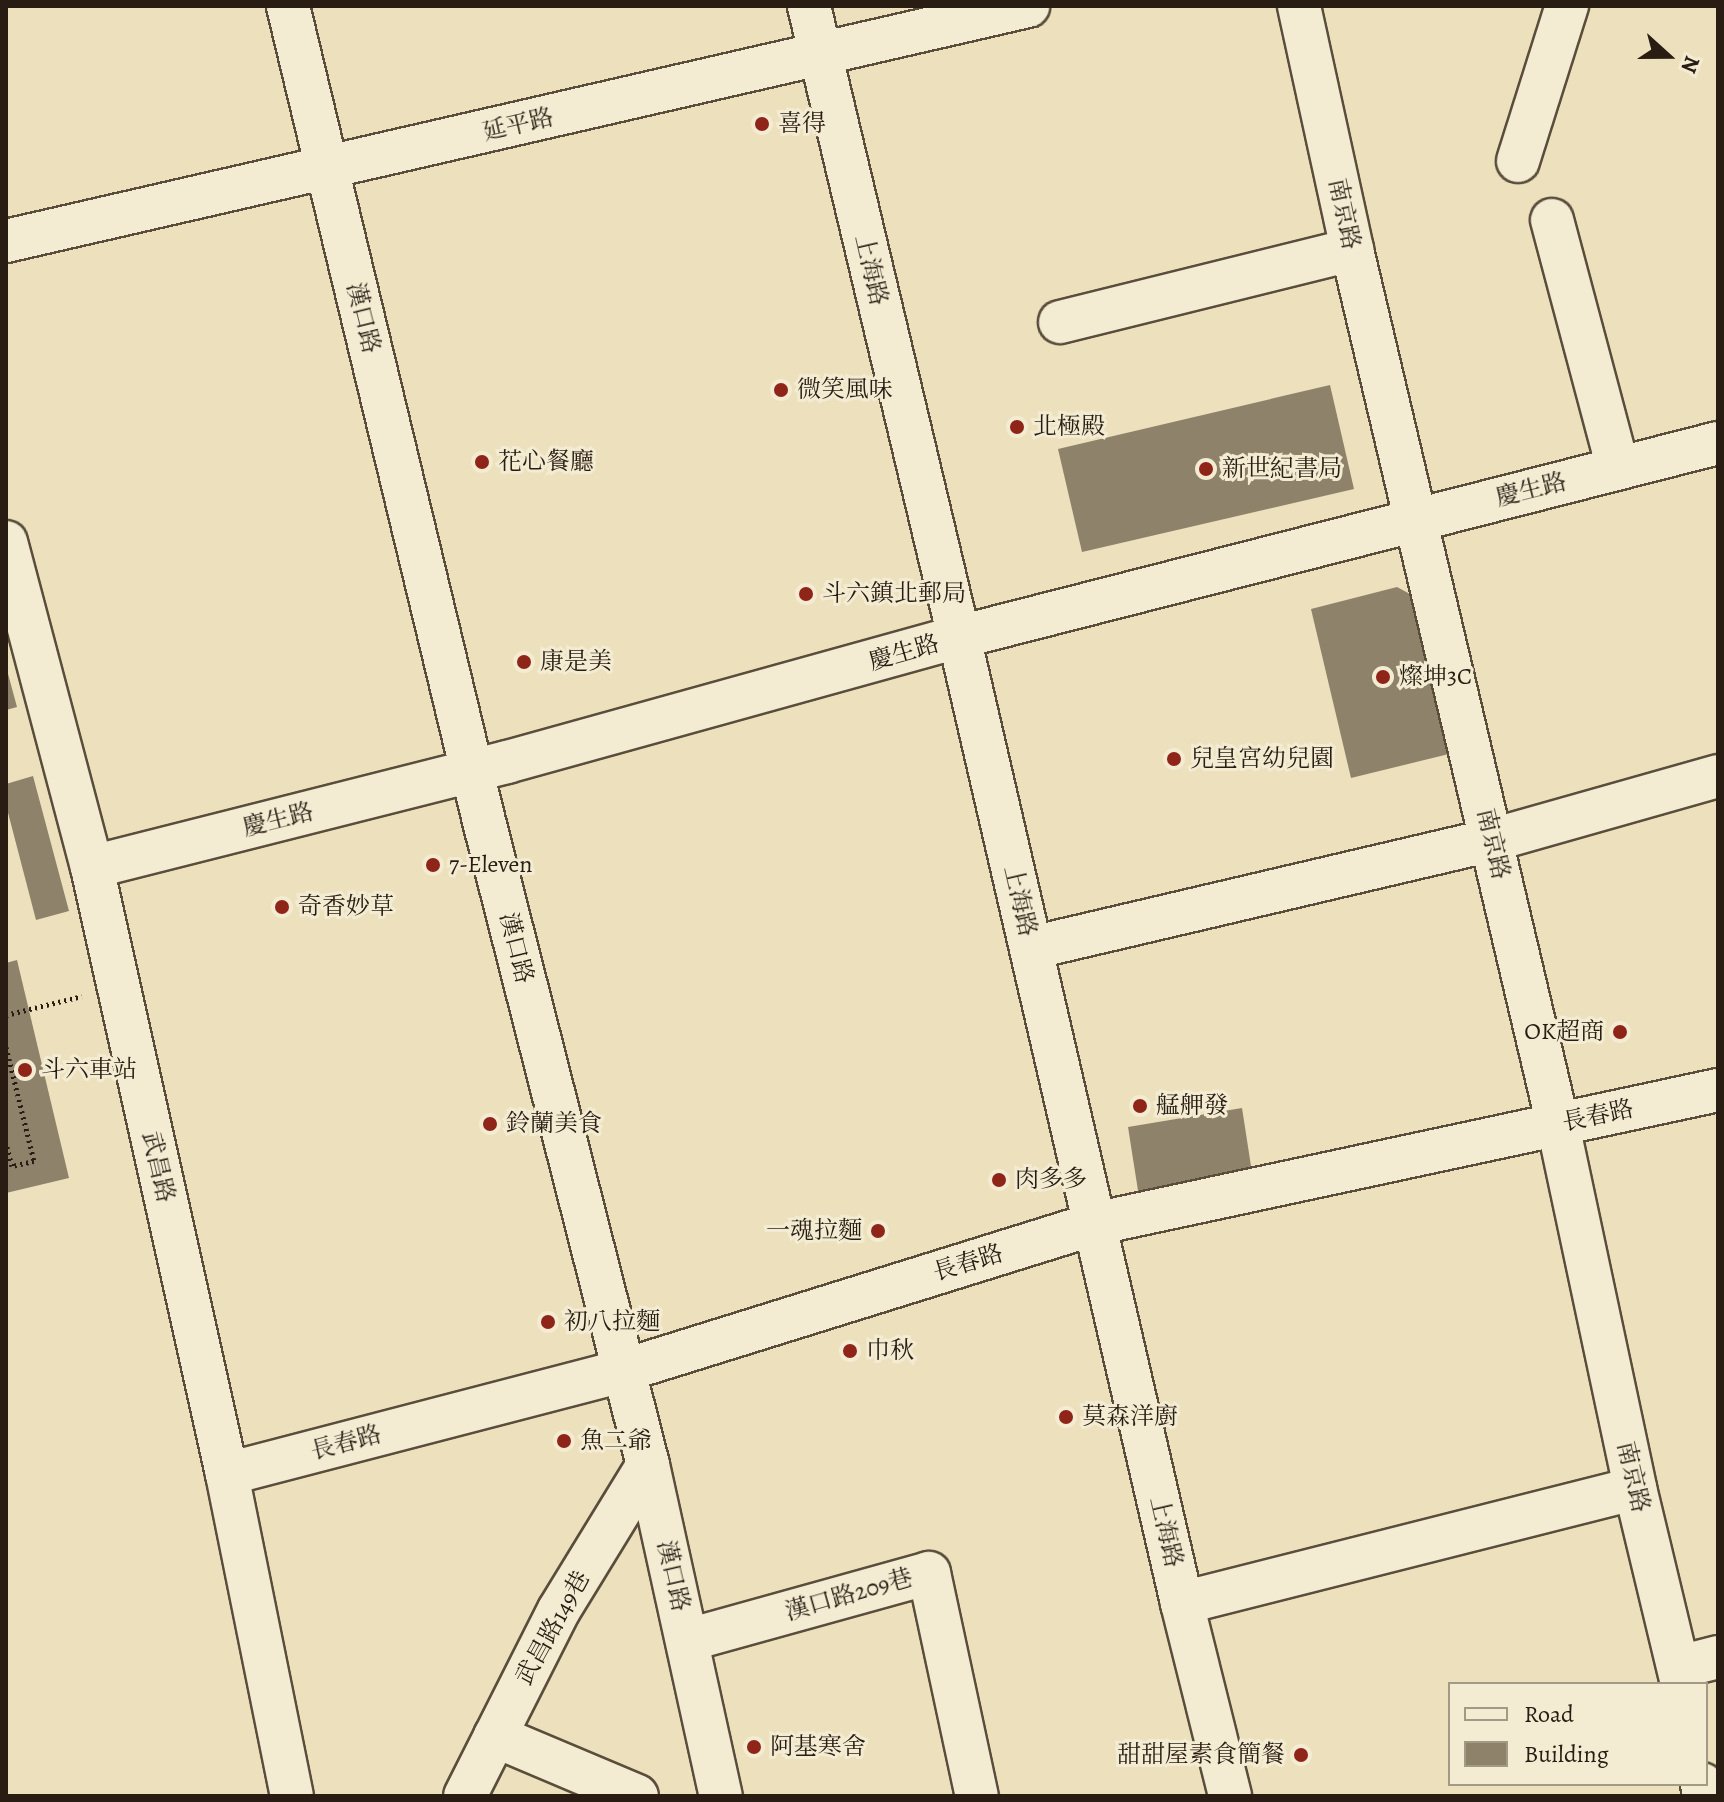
<!DOCTYPE html>
<html>
<head>
<meta charset="utf-8">
<style>
	body { margin:0 }
	#map { position:relative; width:1724px; height:1802px; overflow:hidden; background:#ece1bc; font-family:Alegreya,"Noto Serif TC",serif }
	div>[style] { position:absolute }
	.building>* { inset:0; background:#8e826a }
	.path>* { height:5px; margin-top:-2.5px; transform-origin:0; background:repeating-linear-gradient(90deg,#291c12 0 2px,transparent 0 6px) }
	.roads { filter:drop-shadow(2px 0 #5a4d3c) drop-shadow(-2px 0 #5a4d3c) drop-shadow(0 2px #5a4d3c) drop-shadow(0 -2px #5a4d3c) }
	.minor>* { height:42px; margin:-21px; padding:0 21px; transform-origin:21px; border-radius:21px; background:#f3ecd3 }
	.dots>* { width:22px; height:22px; translate:-50% -50%; box-sizing:border-box; border:4px solid #f3ecd3; border-radius:50% }
	span { translate:-50% -50%; white-space:nowrap; text-align:center; line-height:1.15; -webkit-text-stroke:6px #f3ecd3; paint-order:stroke }
	.poi-label { font-size:24px; color:#291c12 }
	.left { translate:0 -50%; text-align:left }
	.right { translate:-100% -50%; text-align:right }
	.street-label { font-size:24px; color:#291c12 }
	.frame { position:absolute; inset:0; border:8px solid #291c12; pointer-events:none }
	.legend { position:absolute; left:1448px; top:1682px; width:260px; height:104px; box-sizing:border-box; background:#f3ecd3; border:2px solid #a29986; margin:0; padding:10px 14px; list-style:none; font-size:24px; color:#291c12 }
	.legend li { display:flex; align-items:center; gap:16px; height:40px }
	.legend b { width:40px; border:2px solid #a29986 }
	.north { position:absolute; left:1628px; top:16px; width:80px; height:80px; -webkit-text-stroke:6px #f3ecd3; paint-order:stroke; rotate:111deg; font-size:22px; font-weight:700; line-height:32px; text-align:center; color:#291c12 }
	.north::after { content:''; display:block; margin:auto; width:28px; height:36px; background:#291c12; clip-path:polygon(50% 0,100% 100%,50% 72%,0 100%) }
</style>
</head>
<body>
<div id="map">
	<div class="building">
		<div style="clip-path:polygon(1330px 385px,1354px 489px,1082px 552px,1058px 449px)"></div>
		<div style="clip-path:polygon(1397px 587px,1421px 600px,1457px 752px,1351px 778px,1311px 609px)"></div>
		<div style="clip-path:polygon(7px 670px,17px 707px,6px 710px,6px 671px)"></div>
		<div style="clip-path:polygon(33px 776px,69px 911px,36px 920px,6px 805px,6px 784px)"></div>
		<div style="clip-path:polygon(17px 960px,69px 1178px,6px 1193px,6px 963px)"></div>
		<div style="clip-path:polygon(1242px 1108px,1253px 1179px,1139px 1197px,1128px 1127px)"></div>
	</div>
	<div class="path">
		<div style="left:6px;top:1015px;width:78px;rotate:-14deg"></div>
		<div style="left:6px;top:1047px;width:117px;rotate:76.2deg"></div>
		<div style="left:34px;top:1161px;width:23px;rotate:167deg"></div>
		<div style="left:12px;top:1166px;width:24px;rotate:-105deg"></div>
	</div>
	<div class="roads">
		<div class="minor">
			<div style="left:288px;top:6px;width:842px;rotate:76.48deg"></div>
			<div style="left:485px;top:825px;width:660px;rotate:75.71deg"></div>
			<div style="left:648px;top:1465px;width:339px;rotate:77.6deg"></div>
			<div style="left:809px;top:6px;width:649px;rotate:76.63deg"></div>
			<div style="left:959px;top:637px;width:991px;rotate:77deg"></div>
			<div style="left:1182px;top:1603px;width:199px;rotate:76deg"></div>
			<div style="left:1299px;top:6px;width:250px;rotate:77.7deg"></div>
			<div style="left:1352px;top:250px;width:899px;rotate:76.75deg"></div>
			<div style="left:1558px;top:1125px;width:371px;rotate:78deg"></div>
			<div style="left:1635px;top:1488px;width:202px;rotate:76.5deg"></div>
			<div style="left:1518px;top:161px;width:163px;rotate:-72.5deg"></div>
			<div style="left:1552px;top:220px;width:257px;rotate:75.1deg"></div>
			<div style="left:6px;top:241px;width:1049px;rotate:-12.95deg"></div>
			<div style="left:1060px;top:322px;width:301px;rotate:-13.9deg"></div>
			<div style="left:6px;top:542px;width:336px;rotate:75.2deg"></div>
			<div style="left:92px;top:867px;width:622px;rotate:77.46deg"></div>
			<div style="left:227px;top:1474px;width:328px;rotate:78.6deg"></div>
			<div style="left:92px;top:867px;width:428px;rotate:-14.2deg"></div>
			<div style="left:507px;top:762px;width:469px;rotate:-15.5deg"></div>
			<div style="left:959px;top:637px;width:783px;rotate:-14.34deg"></div>
			<div style="left:1031px;top:948px;width:473px;rotate:-13.2deg"></div>
			<div style="left:1492px;top:840px;width:235px;rotate:-15.8deg"></div>
			<div style="left:227px;top:1474px;width:408px;rotate:-14.6deg"></div>
			<div style="left:622px;top:1371px;width:494px;rotate:-17.3deg"></div>
			<div style="left:1094px;top:1224px;width:638px;rotate:-12.12deg"></div>
			<div style="left:1182px;top:1603px;width:467px;rotate:-14.2deg"></div>
			<div style="left:688px;top:1640px;width:250px;rotate:-15.5deg"></div>
			<div style="left:929px;top:1573px;width:228px;rotate:77.9deg"></div>
			<div style="left:1679px;top:1667px;width:40px;rotate:-14.4deg"></div>
			<div style="left:495px;top:1736px;width:154px;rotate:22.9deg"></div>
			<div style="left:1702px;top:1784px;width:12px;rotate:81deg"></div>
			<div style="left:465px;top:1796px;width:208px;rotate:-63.2deg"></div>
			<div style="left:559px;top:1610px;width:170px;rotate:-58.5deg"></div>
		</div>
	</div>
	<div class="dots">
		<div style="left:762px;top:124px;background:#8f2418"></div>
		<div style="left:781px;top:390px;background:#8f2418"></div>
		<div style="left:1017px;top:427px;background:#8f2418"></div>
		<div style="left:482px;top:462px;background:#8f2418"></div>
		<div style="left:1206px;top:469px;background:#8f2418"></div>
		<div style="left:806px;top:594px;background:#8f2418"></div>
		<div style="left:524px;top:662px;background:#8f2418"></div>
		<div style="left:1383px;top:677px;background:#8f2418"></div>
		<div style="left:1174px;top:759px;background:#8f2418"></div>
		<div style="left:433px;top:865px;background:#8f2418"></div>
		<div style="left:282px;top:907px;background:#8f2418"></div>
		<div style="left:1620px;top:1032px;background:#8f2418"></div>
		<div style="left:25px;top:1070px;background:#8f2418"></div>
		<div style="left:1140px;top:1106px;background:#8f2418"></div>
		<div style="left:490px;top:1124px;background:#8f2418"></div>
		<div style="left:999px;top:1180px;background:#8f2418"></div>
		<div style="left:878px;top:1231px;background:#8f2418"></div>
		<div style="left:548px;top:1322px;background:#8f2418"></div>
		<div style="left:850px;top:1351px;background:#8f2418"></div>
		<div style="left:1066px;top:1417px;background:#8f2418"></div>
		<div style="left:564px;top:1441px;background:#8f2418"></div>
		<div style="left:754px;top:1747px;background:#8f2418"></div>
		<div style="left:1301px;top:1755px;background:#8f2418"></div>
	</div>
	<div class="poi-label">
		<span class="left" style="left:778px;top:124px">喜得</span>
		<span class="left" style="left:797px;top:390px">微笑風味</span>
		<span class="left" style="left:1033px;top:427px">北極殿</span>
		<span class="left" style="left:498px;top:462px">花心餐廳</span>
		<span class="left" style="left:1222px;top:469px">新世紀書局</span>
		<span class="left" style="left:822px;top:594px">斗六鎮北郵局</span>
		<span class="left" style="left:540px;top:662px">康是美</span>
		<span class="left" style="left:1399px;top:677px">燦坤3C</span>
		<span class="left" style="left:1190px;top:759px">兒皇宮幼兒園</span>
		<span class="left" style="left:449px;top:865px">7-Eleven</span>
		<span class="left" style="left:298px;top:907px">奇香妙草</span>
		<span class="right" style="left:1604px;top:1032px">OK超商</span>
		<span class="left" style="left:41px;top:1070px">斗六車站</span>
		<span class="left" style="left:1156px;top:1106px">艋舺發</span>
		<span class="left" style="left:506px;top:1124px">鈴蘭美食</span>
		<span class="left" style="left:1015px;top:1180px">肉多多</span>
		<span class="right" style="left:862px;top:1231px">一魂拉麵</span>
		<span class="left" style="left:564px;top:1322px">初八拉麵</span>
		<span class="left" style="left:866px;top:1351px">巾秋</span>
		<span class="left" style="left:1082px;top:1417px">莫森洋廚</span>
		<span class="left" style="left:580px;top:1441px">魚二爺</span>
		<span class="left" style="left:770px;top:1747px">阿基寒舍</span>
		<span class="right" style="left:1285px;top:1755px">甜甜屋素食簡餐</span>
	</div>
	<div class="street-label">
		<span style="left:518px;top:125px;rotate:-13deg">延平路</span>
		<span style="left:1344px;top:214px;rotate:78deg">南京路</span>
		<span style="left:871px;top:270px;rotate:77deg">上海路</span>
		<span style="left:363px;top:318px;rotate:76deg">漢口路</span>
		<span style="left:1531px;top:490px;rotate:-14deg">慶生路</span>
		<span style="left:904px;top:653px;rotate:-16deg">慶生路</span>
		<span style="left:278px;top:820px;rotate:-14deg">慶生路</span>
		<span style="left:1493px;top:844px;rotate:77deg">南京路</span>
		<span style="left:1020px;top:901px;rotate:77deg">上海路</span>
		<span style="left:516px;top:948px;rotate:76deg">漢口路</span>
		<span style="left:1598px;top:1116px;rotate:-12deg">長春路</span>
		<span style="left:158px;top:1167px;rotate:77deg">武昌路</span>
		<span style="left:968px;top:1263px;rotate:-17deg">長春路</span>
		<span style="left:346px;top:1443px;rotate:-15deg">長春路</span>
		<span style="left:1633px;top:1477px;rotate:77deg">南京路</span>
		<span style="left:1166px;top:1532px;rotate:77deg">上海路</span>
		<span style="left:673px;top:1576px;rotate:77deg">漢口路</span>
		<span style="left:849px;top:1595px;rotate:-16deg">漢口路209巷</span>
		<span style="left:553px;top:1628px;rotate:-61deg">武昌路149巷</span>
	</div>
	<div class="frame"></div>
	<ul class="legend">
	<li><b style="height:10px;background:#f3ecd3"></b>Road</li>
	<li><b style="height:22px;background:#8e826a"></b>Building</li>
	</ul>
	<div class="north">N</div>
</div>
</body>
</html>
